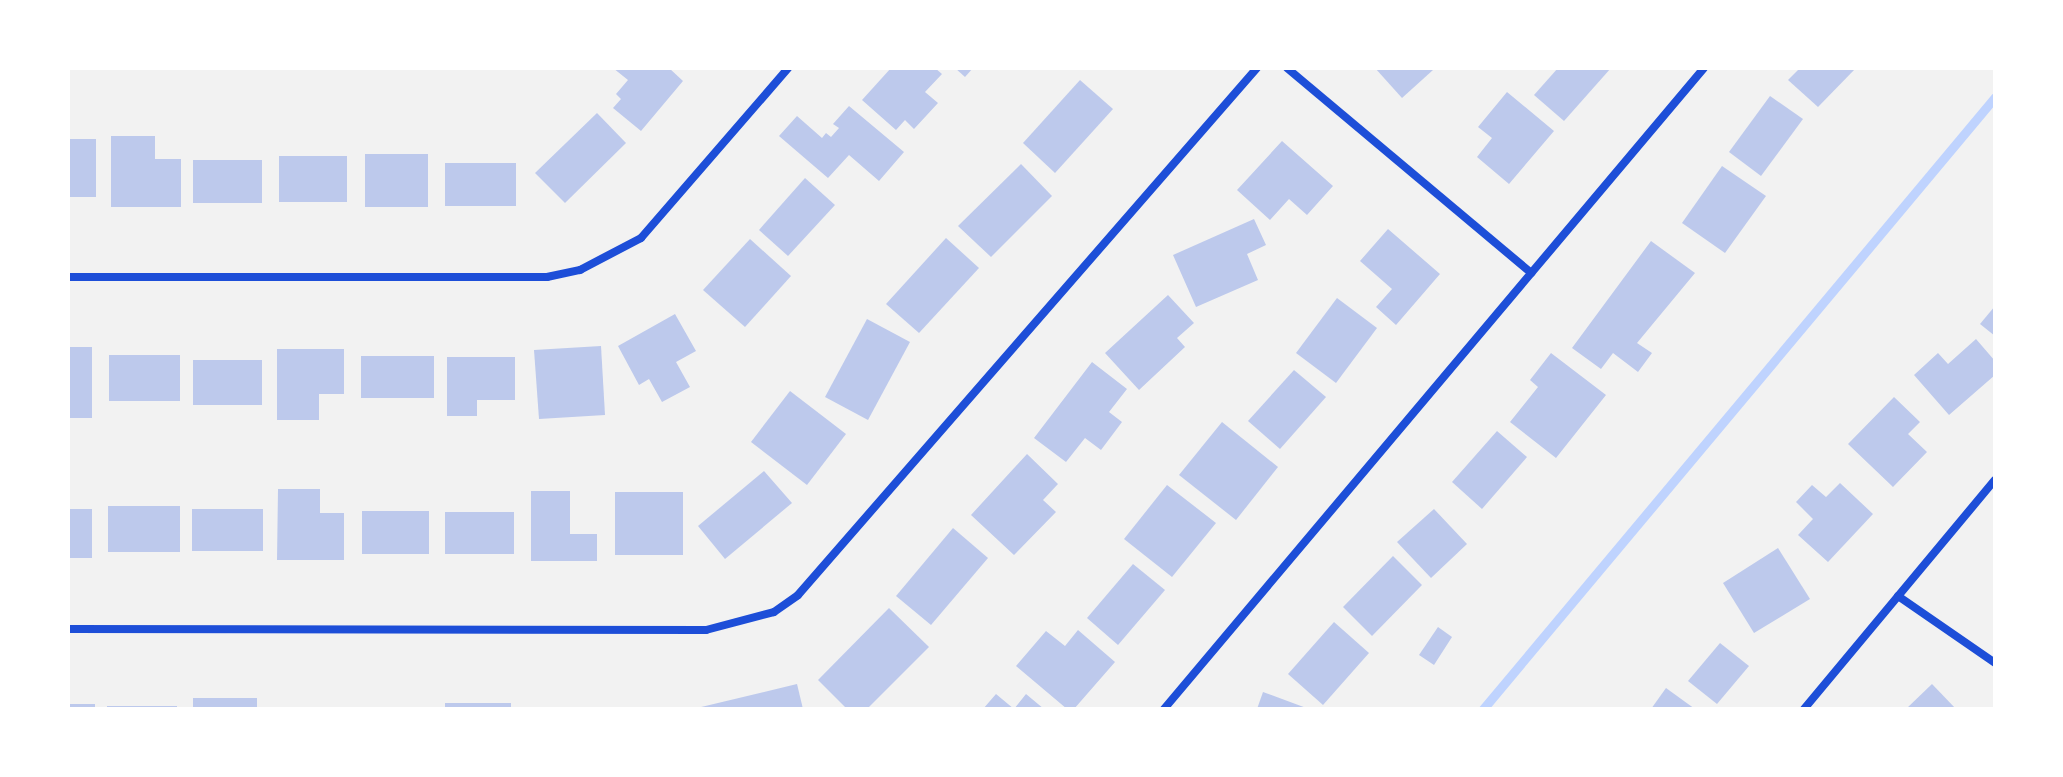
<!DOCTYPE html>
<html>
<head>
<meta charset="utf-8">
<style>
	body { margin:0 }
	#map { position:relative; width:2063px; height:777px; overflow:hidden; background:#f2f2f2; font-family:"DM Sans",sans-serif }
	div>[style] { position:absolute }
	.stream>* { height:9px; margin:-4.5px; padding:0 4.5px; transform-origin:4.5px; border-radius:4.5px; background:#bfd3fe }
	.building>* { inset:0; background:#bdc9ec }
	.minor>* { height:8px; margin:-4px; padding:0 4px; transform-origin:4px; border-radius:4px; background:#1d4ed8 }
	span { translate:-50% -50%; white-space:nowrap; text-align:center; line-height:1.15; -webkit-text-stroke:8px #fff; paint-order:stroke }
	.frame { position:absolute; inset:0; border:70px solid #fff; pointer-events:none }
</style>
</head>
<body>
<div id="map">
	<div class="stream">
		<div style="left:1483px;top:709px;width:798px;rotate:-50.08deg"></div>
	</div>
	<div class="building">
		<div style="clip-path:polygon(613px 68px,669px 68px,683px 81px,641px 131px,613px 108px,621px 99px,616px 94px,628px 80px)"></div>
		<div style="clip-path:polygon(891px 68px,935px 68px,942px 74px,925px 92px,938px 103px,914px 129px,905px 120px,896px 130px,862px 100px)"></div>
		<div style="clip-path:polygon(955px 68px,973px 68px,965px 77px)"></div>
		<div style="clip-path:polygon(1375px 68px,1431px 68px,1433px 70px,1402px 98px)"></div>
		<div style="clip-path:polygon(1558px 68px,1611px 68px,1564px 121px,1534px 95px)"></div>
		<div style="clip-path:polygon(1800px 68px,1856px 68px,1818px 107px,1788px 80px)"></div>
		<div style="clip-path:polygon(1080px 80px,1113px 109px,1055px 173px,1023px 143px)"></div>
		<div style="clip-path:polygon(1507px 92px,1554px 131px,1509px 184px,1477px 157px,1492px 138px,1478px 127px)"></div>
		<div style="clip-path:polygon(1770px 96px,1803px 119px,1761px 176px,1729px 152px)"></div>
		<div style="clip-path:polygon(849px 106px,904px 152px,879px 181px,849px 155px,828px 178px,779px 136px,797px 116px,822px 138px,826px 133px,831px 137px,839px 128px,833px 124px)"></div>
		<div style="clip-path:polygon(597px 113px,626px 143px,565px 203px,535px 173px)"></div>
		<div style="clip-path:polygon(111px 136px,155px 136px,155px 159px,181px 159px,181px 207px,111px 207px)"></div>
		<div style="clip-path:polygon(68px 139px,96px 139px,96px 197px,68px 197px)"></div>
		<div style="clip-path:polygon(1282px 141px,1333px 186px,1307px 215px,1289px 199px,1270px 220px,1237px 190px)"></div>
		<div style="clip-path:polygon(365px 154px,428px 154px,428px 207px,365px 207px)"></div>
		<div style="clip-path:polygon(279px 156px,347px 156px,347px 202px,279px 202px)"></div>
		<div style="clip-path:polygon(193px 160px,262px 160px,262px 203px,193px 203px)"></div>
		<div style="clip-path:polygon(445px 163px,516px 163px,516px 206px,445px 206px)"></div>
		<div style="clip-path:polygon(1021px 164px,1052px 196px,991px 257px,958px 226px)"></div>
		<div style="clip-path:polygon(1722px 166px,1766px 196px,1725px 253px,1682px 223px)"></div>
		<div style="clip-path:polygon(805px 178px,835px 205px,788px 256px,759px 230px)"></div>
		<div style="clip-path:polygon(1254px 219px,1266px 245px,1247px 254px,1258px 280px,1196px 307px,1173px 255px)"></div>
		<div style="clip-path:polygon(1388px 229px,1440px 274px,1396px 325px,1376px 307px,1392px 289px,1360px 261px)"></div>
		<div style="clip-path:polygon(946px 238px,979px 268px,919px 333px,886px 304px)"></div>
		<div style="clip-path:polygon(750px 239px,791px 276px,745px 327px,703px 290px)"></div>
		<div style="clip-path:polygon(1651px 241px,1695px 273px,1637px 343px,1652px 353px,1638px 372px,1613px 353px,1601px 369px,1572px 348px)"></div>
		<div style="clip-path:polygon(1168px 295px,1194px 323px,1177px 338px,1185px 347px,1139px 390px,1105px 353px)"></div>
		<div style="clip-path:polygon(1337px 298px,1377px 328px,1336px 383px,1296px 353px)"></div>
		<div style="clip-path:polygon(1995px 306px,1995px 336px,1980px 324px)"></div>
		<div style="clip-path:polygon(675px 314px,696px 351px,676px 362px,690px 387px,662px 402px,649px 379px,639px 385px,618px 346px)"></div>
		<div style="clip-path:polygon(867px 319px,910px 342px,868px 420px,825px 397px)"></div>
		<div style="clip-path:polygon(1976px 339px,1995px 361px,1995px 375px,1949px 415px,1914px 375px,1938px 353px,1948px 364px)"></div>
		<div style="clip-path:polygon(601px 346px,605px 415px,539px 419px,534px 350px)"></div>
		<div style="clip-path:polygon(68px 347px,92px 347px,92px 418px,68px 418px)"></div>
		<div style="clip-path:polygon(277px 349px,344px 349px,344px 394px,319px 394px,319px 420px,277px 420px)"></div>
		<div style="clip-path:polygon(1551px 353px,1606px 395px,1556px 458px,1510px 422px,1538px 387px,1530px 380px)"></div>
		<div style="clip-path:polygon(109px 355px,180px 355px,180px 401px,109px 401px)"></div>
		<div style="clip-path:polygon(361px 356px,434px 356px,434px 398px,361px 398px)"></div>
		<div style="clip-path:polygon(447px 357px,515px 357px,515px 400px,477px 400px,477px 416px,447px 416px)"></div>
		<div style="clip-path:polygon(193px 360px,262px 360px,262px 405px,193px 405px)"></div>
		<div style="clip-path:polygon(1092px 362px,1127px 389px,1109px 412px,1122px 422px,1101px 450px,1085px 438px,1066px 462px,1034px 438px)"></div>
		<div style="clip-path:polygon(1294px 370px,1326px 397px,1280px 449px,1248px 421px)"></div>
		<div style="clip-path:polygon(790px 391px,846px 434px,807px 485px,751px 442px)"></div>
		<div style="clip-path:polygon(1894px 397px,1920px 422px,1908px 434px,1927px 452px,1893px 487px,1848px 444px)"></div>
		<div style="clip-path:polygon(1222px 422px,1278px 467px,1236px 520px,1179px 475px)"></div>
		<div style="clip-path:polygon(1497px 431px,1527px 457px,1482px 509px,1452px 482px)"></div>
		<div style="clip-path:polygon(1027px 454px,1058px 484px,1043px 500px,1056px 512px,1014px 555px,971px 515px)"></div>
		<div style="clip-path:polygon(764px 471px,792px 503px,725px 559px,698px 526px)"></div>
		<div style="clip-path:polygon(1840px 483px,1873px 514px,1828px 562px,1798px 535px,1813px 519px,1796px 502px,1812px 485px,1826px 497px)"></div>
		<div style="clip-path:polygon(1167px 485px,1216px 523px,1172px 577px,1124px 539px)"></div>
		<div style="clip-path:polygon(278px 489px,320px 489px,320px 513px,344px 513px,344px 560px,277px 560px)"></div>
		<div style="clip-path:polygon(531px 491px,570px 491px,570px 534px,597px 534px,597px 561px,531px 561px)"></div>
		<div style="clip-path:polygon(615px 492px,683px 492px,683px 555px,615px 555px)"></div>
		<div style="clip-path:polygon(108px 506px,180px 506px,180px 552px,108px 552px)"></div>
		<div style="clip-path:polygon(68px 509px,92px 509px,92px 558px,68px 558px)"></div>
		<div style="clip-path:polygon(192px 509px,263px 509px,263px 551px,192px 551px)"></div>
		<div style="clip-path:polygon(1434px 509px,1467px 544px,1431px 578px,1397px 542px)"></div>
		<div style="clip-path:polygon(362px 511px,429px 511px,429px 554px,362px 554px)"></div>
		<div style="clip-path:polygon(445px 512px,514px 512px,514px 554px,445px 554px)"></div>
		<div style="clip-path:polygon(953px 528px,988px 558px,931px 625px,896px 596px)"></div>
		<div style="clip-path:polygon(1778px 548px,1810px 599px,1754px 633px,1723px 583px)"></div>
		<div style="clip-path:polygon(1393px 556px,1422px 585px,1372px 636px,1343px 607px)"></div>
		<div style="clip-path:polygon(1133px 564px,1165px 590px,1118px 645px,1087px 618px)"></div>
		<div style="clip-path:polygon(889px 608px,929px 647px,867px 709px,847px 709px,818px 680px)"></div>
		<div style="clip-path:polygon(1334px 622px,1369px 653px,1323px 705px,1288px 674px)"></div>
		<div style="clip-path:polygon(1438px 627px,1452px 637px,1434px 665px,1419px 655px)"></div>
		<div style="clip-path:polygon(1078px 630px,1115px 662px,1074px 709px,1067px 709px,1016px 666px,1046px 631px,1065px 646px)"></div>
		<div style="clip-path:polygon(1720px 643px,1749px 666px,1717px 704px,1688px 681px)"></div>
		<div style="clip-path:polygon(797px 684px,803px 709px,697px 709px,697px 708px)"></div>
		<div style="clip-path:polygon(1932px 684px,1956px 709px,1906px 709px)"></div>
		<div style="clip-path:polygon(1666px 688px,1695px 709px,1651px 709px)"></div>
		<div style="clip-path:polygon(1263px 692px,1309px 709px,1257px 709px)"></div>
		<div style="clip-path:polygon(996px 694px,1014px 709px,1026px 694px,1044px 709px,983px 709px)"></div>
		<div style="clip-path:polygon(193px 698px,257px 698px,257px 709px,193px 709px)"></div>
		<div style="clip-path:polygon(445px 703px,511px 703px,511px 709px,445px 709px)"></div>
		<div style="clip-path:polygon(68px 704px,95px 704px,95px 709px,68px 709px)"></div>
		<div style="clip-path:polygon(107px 706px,177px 706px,177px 709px,107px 709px)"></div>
	</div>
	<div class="minor">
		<div style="left:1287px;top:68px;width:319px;rotate:40deg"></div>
		<div style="left:68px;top:277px;width:479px"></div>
		<div style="left:547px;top:277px;width:34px;rotate:-12deg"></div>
		<div style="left:580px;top:270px;width:69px;rotate:-27.7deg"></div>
		<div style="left:641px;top:238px;width:225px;rotate:-49.1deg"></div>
		<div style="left:1898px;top:596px;width:118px;rotate:34.6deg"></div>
		<div style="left:68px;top:629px;width:638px;rotate:0.09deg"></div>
		<div style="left:706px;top:630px;width:70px;rotate:-14.8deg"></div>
		<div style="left:774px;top:612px;width:29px;rotate:-35deg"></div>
		<div style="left:798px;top:595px;width:699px;rotate:-48.95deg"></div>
		<div style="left:1164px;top:709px;width:838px;rotate:-49.89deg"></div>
		<div style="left:1804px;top:709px;width:298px;rotate:-50.2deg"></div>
	</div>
	<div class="frame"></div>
</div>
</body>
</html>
